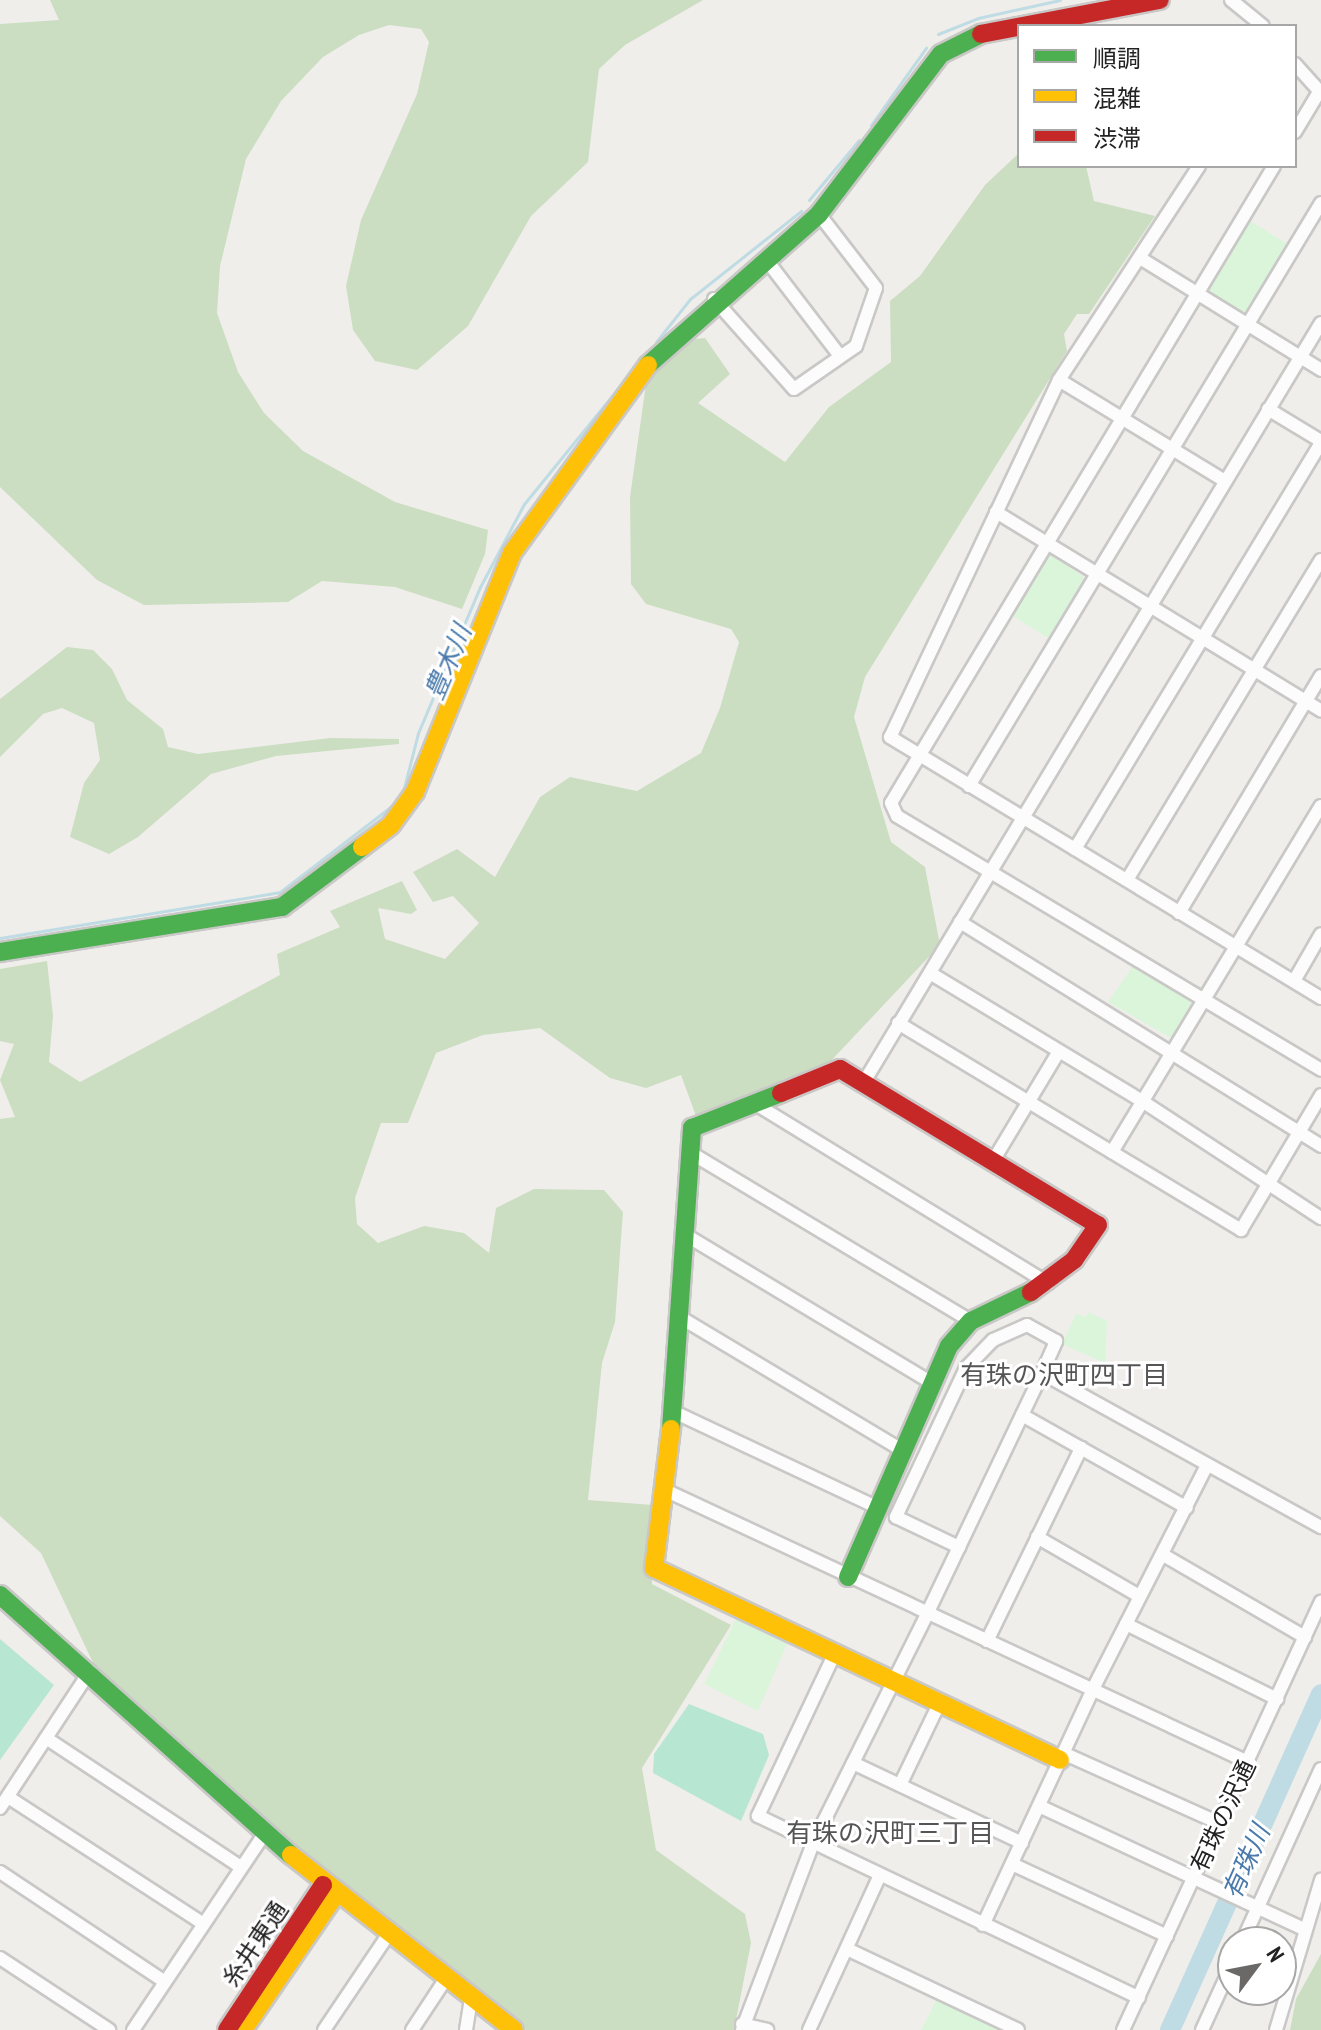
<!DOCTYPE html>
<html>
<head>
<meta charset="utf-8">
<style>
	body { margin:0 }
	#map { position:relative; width:1321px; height:2030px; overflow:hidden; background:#f0eeeb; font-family:"PT Sans Narrow","Noto Sans JP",sans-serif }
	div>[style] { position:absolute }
	.forest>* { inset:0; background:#cbdec1 }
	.park>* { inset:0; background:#daf5da }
	.pitch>* { inset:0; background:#b7e6d2 }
	.stream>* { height:3px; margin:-1.5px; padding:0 1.5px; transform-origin:1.5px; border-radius:1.5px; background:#bfdbe3 }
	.river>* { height:20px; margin:-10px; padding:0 10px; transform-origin:10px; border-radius:10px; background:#bfdbe3 }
	.roads { filter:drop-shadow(2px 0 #c9c8c7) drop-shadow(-2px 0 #c9c8c7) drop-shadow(0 2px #c9c8c7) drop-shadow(0 -2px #c9c8c7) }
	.street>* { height:12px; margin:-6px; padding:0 6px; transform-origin:6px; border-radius:6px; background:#fdfcfc }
	.fast>* { height:18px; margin:-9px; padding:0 9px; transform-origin:9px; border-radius:9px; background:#4caf50 }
	.slow>* { height:18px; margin:-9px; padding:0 9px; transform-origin:9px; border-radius:9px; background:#ffc107 }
	.jam>* { height:18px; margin:-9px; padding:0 9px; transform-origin:9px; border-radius:9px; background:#c62828 }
	span { translate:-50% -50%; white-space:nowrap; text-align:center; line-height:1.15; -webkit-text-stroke:6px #fff; paint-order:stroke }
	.street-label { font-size:24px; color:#222 }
	.water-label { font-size:26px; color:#4a7aab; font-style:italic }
	.neighbourhood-label { font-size:26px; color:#555 }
	.legend { position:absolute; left:1017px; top:24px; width:280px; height:144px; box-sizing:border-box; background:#fff; border:2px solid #a7a7a7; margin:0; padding:10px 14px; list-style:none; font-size:24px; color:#222 }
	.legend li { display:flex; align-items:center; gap:16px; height:40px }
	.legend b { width:40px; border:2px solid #a7a7a7 }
	.north { position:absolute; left:1217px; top:1926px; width:80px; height:80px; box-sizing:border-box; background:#fff; border:2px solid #a7a7a7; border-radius:50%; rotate:58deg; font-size:22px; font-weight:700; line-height:32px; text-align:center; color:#222 }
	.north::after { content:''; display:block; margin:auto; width:28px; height:36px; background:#6a6968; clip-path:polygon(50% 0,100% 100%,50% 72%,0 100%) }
</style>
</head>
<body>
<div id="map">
	<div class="forest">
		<div style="clip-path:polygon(50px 0,703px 0,625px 45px,599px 69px,588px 162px,531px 216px,468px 326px,417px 370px,375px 361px,353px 330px,346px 286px,361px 220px,417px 94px,429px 42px,421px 29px,389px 25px,359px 35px,323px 57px,281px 101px,246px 159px,220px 266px,217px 313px,238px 372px,264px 413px,303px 451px,395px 502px,488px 530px,485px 554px,462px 609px,395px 587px,322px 581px,288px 602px,144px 605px,97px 580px,0 487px,0 24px,59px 20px)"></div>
		<div style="clip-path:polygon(1019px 153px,1019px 166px,1086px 166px,1094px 201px,1155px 216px,1089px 314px,1077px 314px,1064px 334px,1067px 351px,865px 677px,854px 717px,891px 842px,925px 867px,940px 945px,828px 1064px,696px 1116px,681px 1075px,646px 1088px,610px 1078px,540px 1028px,483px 1035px,436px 1053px,408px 1123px,381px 1123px,355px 1198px,357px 1224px,378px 1243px,424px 1226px,464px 1233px,489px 1253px,496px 1208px,534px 1189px,604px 1190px,623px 1212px,615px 1322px,602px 1363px,588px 1500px,653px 1505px,652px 1584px,731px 1625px,642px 1768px,656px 1850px,745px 1914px,751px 1943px,734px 2030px,526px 2030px,452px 1976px,105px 1688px,41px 1553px,0 1516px,0 1119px,15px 1117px,0 1080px,14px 1044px,0 1041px,0 969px,47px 961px,53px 1016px,49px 1062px,80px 1082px,280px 975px,277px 954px,340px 927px,330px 911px,402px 881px,417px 910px,411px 914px,378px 908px,385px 939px,445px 959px,479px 923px,453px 896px,433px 902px,413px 872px,457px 849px,495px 877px,540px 797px,570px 777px,637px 791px,701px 753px,720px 708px,739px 642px,731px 629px,646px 604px,631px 584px,630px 497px,646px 384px,682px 340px,705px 338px,730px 374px,698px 403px,785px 462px,829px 407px,891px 362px,890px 301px,920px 276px,985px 185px)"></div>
		<div style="clip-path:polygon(67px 647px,93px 650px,112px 669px,127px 700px,163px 729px,168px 747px,198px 754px,330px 738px,399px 739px,399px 744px,276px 756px,211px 774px,138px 837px,109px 854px,70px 837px,84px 783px,100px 760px,94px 723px,62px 708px,43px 714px,0 757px,0 699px)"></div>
		<div style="clip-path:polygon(1321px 1954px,1321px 2030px,1290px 2030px,1296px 1999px)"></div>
	</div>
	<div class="park">
		<div style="clip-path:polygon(1249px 220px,1289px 245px,1245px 315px,1205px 291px)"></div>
		<div style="clip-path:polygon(1049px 552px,1086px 579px,1048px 638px,1010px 614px)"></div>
		<div style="clip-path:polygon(1133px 966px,1189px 1000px,1192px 1006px,1173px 1039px,1108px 1002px)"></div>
		<div style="clip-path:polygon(1088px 1312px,1107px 1321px,1105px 1363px,1062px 1344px,1076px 1314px,1086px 1317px)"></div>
		<div style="clip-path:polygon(737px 1617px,789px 1639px,758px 1711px,704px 1684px)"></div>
		<div style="clip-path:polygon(937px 1999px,1005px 2030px,921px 2030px)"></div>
	</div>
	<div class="pitch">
		<div style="clip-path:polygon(0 1639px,54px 1685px,0 1760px)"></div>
		<div style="clip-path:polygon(689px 1704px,763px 1734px,769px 1755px,741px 1821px,653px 1773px,654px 1754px)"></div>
	</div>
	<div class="stream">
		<div style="left:938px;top:34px;width:43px;rotate:-21.8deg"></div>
		<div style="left:978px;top:18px;width:84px;rotate:-12.4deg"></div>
		<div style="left:871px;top:125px;width:95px;rotate:-54.5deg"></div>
		<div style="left:809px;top:200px;width:78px;rotate:-50.2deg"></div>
		<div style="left:656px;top:342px;width:55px;rotate:-51.7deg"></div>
		<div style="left:690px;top:299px;width:142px;rotate:-38.4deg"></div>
		<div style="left:0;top:938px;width:284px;rotate:-9.3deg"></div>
		<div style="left:280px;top:892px;width:143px;rotate:-37.6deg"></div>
		<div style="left:393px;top:805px;width:20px;rotate:-57deg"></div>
		<div style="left:404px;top:788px;width:57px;rotate:-75.7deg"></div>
		<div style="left:418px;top:733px;width:159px;rotate:-67deg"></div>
		<div style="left:480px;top:587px;width:94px;rotate:-62.1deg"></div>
		<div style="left:524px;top:504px;width:178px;rotate:-50.9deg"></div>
	</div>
	<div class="river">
		<div style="left:1170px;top:2030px;width:368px;rotate:-65.8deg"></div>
	</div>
	<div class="roads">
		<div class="street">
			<div style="left:1231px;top:0;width:41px;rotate:39.1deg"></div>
			<div style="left:1295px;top:64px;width:39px;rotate:48deg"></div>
			<div style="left:1295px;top:132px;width:47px;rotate:-59deg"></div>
			<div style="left:1199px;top:166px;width:256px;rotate:123.2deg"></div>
			<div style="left:1059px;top:380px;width:395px;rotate:115.3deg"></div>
			<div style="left:890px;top:737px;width:504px;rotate:31.2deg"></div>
			<div style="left:1274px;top:166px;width:743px;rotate:121.02deg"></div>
			<div style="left:891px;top:803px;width:14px;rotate:65deg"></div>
			<div style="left:897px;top:816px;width:494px;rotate:30.9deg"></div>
			<div style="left:765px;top:258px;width:123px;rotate:52.6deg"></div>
			<div style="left:1140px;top:258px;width:213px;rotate:31.7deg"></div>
			<div style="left:714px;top:299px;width:120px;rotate:48.4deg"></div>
			<div style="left:794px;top:389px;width:75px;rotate:-34.7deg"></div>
			<div style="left:856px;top:346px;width:61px;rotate:-71deg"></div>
			<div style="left:876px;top:288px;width:93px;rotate:-127.6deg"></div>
			<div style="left:1059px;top:380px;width:194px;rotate:31.3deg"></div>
			<div style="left:1268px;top:409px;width:62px;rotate:31.1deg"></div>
			<div style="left:996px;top:512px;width:381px;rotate:31.4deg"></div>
			<div style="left:969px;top:786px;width:681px;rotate:-58.88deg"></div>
			<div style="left:1075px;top:849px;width:475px;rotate:-58.8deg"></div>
			<div style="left:1127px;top:880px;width:374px;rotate:-58.8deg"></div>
			<div style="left:1179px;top:913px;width:276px;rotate:-59.1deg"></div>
			<div style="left:960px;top:922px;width:425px;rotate:31.8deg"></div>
			<div style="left:930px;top:973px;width:248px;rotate:31.1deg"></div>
			<div style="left:1142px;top:1101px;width:214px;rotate:33.2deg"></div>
			<div style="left:1294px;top:981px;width:54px;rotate:-60.1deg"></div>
			<div style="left:898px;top:1023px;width:401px;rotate:31.1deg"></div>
			<div style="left:1241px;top:1230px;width:157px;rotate:-59.3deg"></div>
			<div style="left:864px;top:1082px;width:886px;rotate:-58.95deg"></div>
			<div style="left:754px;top:1103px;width:345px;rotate:31.5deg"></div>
			<div style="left:1112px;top:1152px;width:404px;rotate:-58.9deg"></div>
			<div style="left:691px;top:1153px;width:327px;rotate:31deg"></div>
			<div style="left:993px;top:1161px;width:128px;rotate:-59deg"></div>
			<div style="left:684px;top:1234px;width:289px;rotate:31deg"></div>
			<div style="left:678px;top:1316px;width:261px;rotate:30.9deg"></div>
			<div style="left:1042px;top:1373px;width:319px;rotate:28.9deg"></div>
			<div style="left:670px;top:1410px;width:230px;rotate:25.2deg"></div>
			<div style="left:1022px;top:1415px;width:189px;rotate:29.4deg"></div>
			<div style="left:667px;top:1491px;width:641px;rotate:25.01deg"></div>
			<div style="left:1037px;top:1537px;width:118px;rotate:30deg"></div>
			<div style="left:1165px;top:1556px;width:162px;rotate:30.1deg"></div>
			<div style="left:1126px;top:1624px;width:169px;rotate:26.4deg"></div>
			<div style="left:987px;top:1641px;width:215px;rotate:-64deg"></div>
			<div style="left:834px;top:1655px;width:178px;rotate:115.3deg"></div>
			<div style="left:758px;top:1816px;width:422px;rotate:25.5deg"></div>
			<div style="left:46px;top:1738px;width:234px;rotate:33.5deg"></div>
			<div style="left:1063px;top:1753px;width:171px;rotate:24.2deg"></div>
			<div style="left:853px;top:1763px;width:187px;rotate:25.3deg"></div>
			<div style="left:900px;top:1785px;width:90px;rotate:-64.3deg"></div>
			<div style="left:8px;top:1797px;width:231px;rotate:33deg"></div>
			<div style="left:1039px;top:1806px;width:292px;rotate:24.9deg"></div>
			<div style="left:0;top:1808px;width:164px;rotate:-56.7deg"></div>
			<div style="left:1012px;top:1864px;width:171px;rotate:24.9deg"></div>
			<div style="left:0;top:1872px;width:198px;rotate:33.7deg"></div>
			<div style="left:983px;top:1925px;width:260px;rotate:-65deg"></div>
			<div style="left:1093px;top:1689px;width:251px;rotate:-63deg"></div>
			<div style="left:1242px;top:1942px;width:190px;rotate:-65.5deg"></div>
			<div style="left:847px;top:1949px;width:189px;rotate:25.3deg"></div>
			<div style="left:0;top:1958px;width:131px;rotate:33.4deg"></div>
			<div style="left:742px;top:2024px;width:26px;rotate:13deg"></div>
			<div style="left:133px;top:2030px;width:239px;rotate:-56.2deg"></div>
			<div style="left:324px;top:2030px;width:111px;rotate:-56deg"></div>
			<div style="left:412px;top:2030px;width:60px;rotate:-56.6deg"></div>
			<div style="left:466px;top:2030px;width:32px;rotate:-81deg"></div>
			<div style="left:742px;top:2030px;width:200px;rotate:-69.2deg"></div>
			<div style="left:813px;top:1843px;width:256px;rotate:-63.5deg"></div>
			<div style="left:927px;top:1614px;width:74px;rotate:-64.5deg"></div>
			<div style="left:959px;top:1547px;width:193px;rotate:-64.5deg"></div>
			<div style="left:1042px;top:1373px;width:35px;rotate:-66deg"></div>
			<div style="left:1056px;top:1341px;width:33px;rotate:-151deg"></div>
			<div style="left:1027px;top:1325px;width:37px;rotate:156deg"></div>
			<div style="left:993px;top:1340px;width:39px;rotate:134deg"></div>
			<div style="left:966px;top:1368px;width:165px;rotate:115.2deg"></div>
			<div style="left:896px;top:1517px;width:70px;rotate:25.5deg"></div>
			<div style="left:809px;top:2030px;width:170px;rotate:-65.4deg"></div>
			<div style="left:1123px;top:2030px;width:472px;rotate:-65.2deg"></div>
			<div style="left:1202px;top:2030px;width:75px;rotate:-65.5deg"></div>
			<div style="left:1276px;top:2030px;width:157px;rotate:-73.3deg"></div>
		</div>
		<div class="fast">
			<div style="left:648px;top:365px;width:228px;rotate:-41.4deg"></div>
			<div style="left:819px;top:214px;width:201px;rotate:-52.7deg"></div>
			<div style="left:941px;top:54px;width:45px;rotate:-26.6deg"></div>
			<div style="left:0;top:952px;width:286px;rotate:-9.1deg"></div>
			<div style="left:282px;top:907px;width:100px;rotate:-36.9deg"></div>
			<div style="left:671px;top:1429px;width:302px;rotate:-86deg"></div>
			<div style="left:692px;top:1128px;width:96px;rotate:-21.5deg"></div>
			<div style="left:848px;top:1577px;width:252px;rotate:-66.4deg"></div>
			<div style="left:949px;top:1346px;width:33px;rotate:-49deg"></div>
			<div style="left:971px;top:1321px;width:67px;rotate:-25.8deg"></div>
			<div style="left:0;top:1595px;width:390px;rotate:41.8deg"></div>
		</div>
		<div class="slow">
			<div style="left:362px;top:847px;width:36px;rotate:-37deg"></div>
			<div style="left:391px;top:825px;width:41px;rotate:-54deg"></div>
			<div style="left:415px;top:792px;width:258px;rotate:-67.9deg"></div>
			<div style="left:512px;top:553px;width:232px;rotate:-54.1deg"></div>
			<div style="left:671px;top:1429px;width:140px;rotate:97deg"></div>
			<div style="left:654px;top:1568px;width:449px;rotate:25.3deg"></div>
			<div style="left:291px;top:1855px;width:283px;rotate:38.1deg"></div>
			<div style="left:243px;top:2030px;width:163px;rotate:-55.7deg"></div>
		</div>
		<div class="jam">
			<div style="left:981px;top:34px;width:182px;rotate:-10.8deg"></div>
			<div style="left:781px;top:1093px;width:64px;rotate:-22.1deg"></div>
			<div style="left:840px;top:1069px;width:301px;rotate:31.2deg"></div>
			<div style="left:1098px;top:1225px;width:42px;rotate:124.4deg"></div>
			<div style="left:1074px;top:1260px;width:54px;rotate:143.3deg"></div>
			<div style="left:227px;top:2030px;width:174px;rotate:-56.5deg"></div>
		</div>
	</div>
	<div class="street-label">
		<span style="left:1223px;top:1816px;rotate:-65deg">有珠の沢通</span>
		<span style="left:255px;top:1944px;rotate:-56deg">糸井東通</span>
	</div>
	<div class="water-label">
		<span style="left:448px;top:662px;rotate:-67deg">豊木川</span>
		<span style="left:1246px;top:1862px;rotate:-66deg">有珠川</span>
	</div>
	<div class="neighbourhood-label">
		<span style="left:1064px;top:1375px">有珠の沢町四丁目</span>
		<span style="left:890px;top:1833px">有珠の沢町三丁目</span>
	</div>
	<ul class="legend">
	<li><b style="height:10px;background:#4caf50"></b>順調</li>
	<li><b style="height:10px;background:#ffc107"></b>混雑</li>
	<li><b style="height:10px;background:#c62828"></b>渋滞</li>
	</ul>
	<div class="north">N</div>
</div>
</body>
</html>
